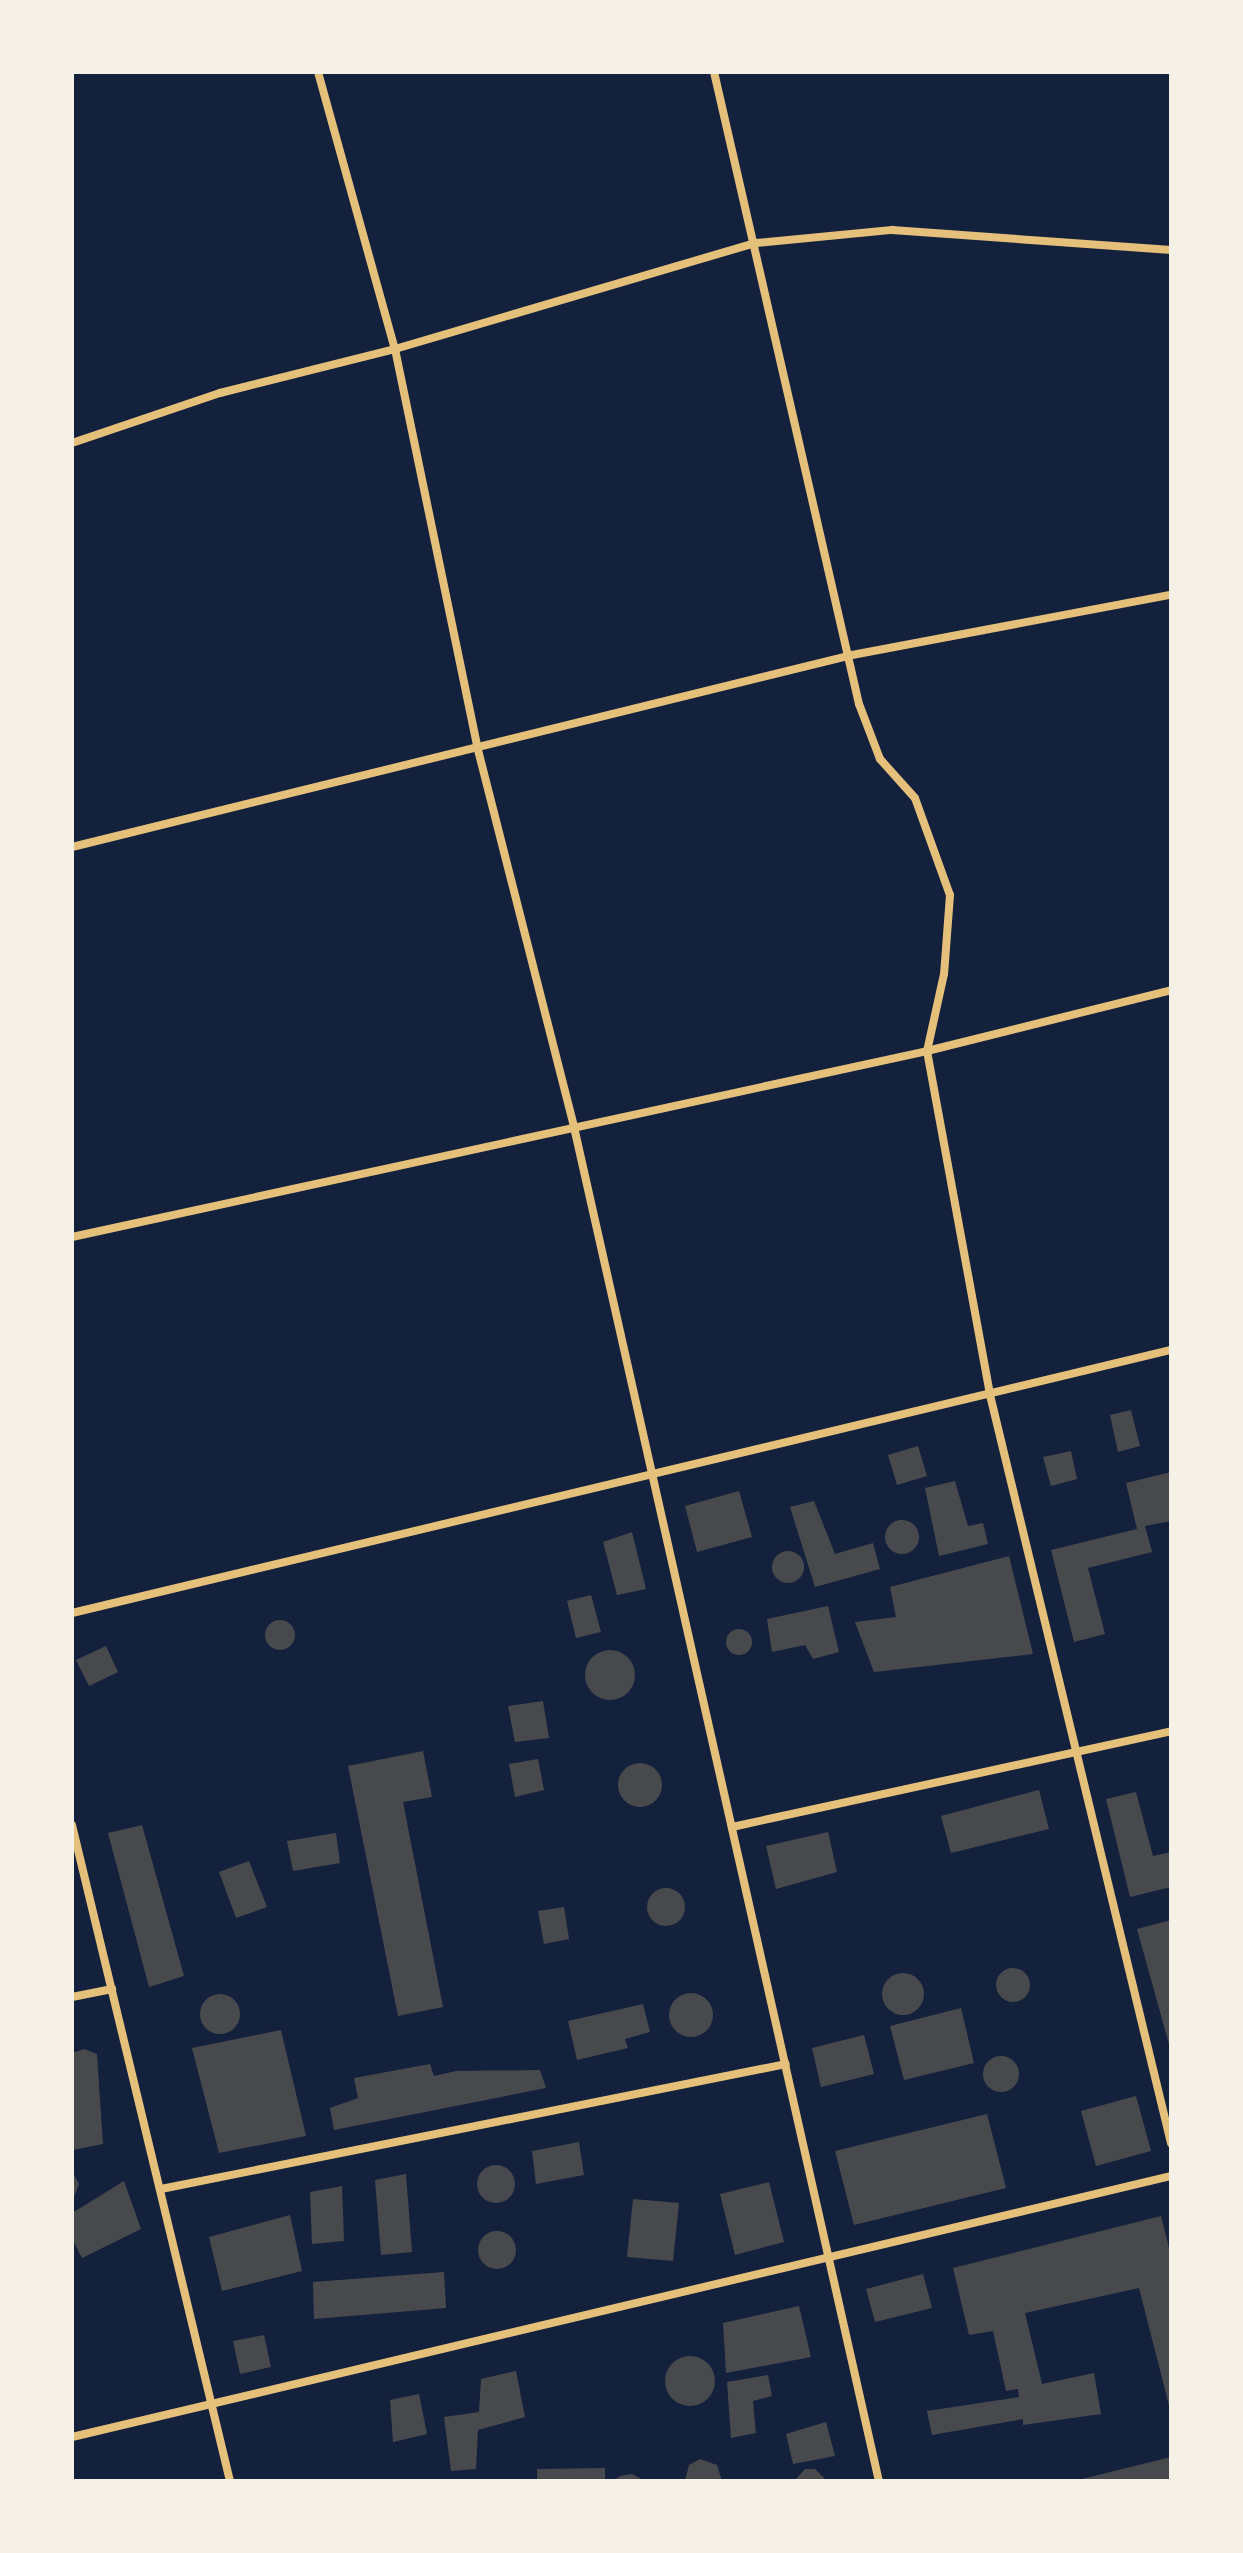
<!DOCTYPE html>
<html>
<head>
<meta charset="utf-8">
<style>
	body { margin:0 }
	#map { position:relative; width:1243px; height:2553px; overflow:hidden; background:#14213d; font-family:"Fira Sans Condensed",sans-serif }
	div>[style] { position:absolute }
	.building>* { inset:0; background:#48494c }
	.round { border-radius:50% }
	.minor>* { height:8px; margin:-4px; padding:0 4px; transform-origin:4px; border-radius:4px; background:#e5c07b }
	span { translate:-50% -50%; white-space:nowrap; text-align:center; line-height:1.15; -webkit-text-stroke:6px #f6f1e7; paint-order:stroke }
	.frame { position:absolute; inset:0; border:74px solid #f6f1e7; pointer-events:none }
</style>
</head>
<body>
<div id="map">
	<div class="building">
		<div style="clip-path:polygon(1131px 1410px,1140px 1446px,1118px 1452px,1110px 1415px)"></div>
		<div style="clip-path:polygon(918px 1446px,927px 1476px,897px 1485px,888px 1455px)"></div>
		<div style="clip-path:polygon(1071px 1451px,1077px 1479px,1051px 1486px,1043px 1457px)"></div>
		<div style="clip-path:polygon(1171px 1472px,1171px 1521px,1145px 1526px,1152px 1552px,1088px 1568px,1105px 1634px,1074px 1642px,1051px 1550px,1137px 1529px,1126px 1483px)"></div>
		<div style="clip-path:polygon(955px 1481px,968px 1526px,983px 1523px,988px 1544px,939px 1556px,925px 1488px)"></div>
		<div style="clip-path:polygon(739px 1491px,752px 1537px,697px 1552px,685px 1506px)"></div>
		<div style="clip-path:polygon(814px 1501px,835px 1554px,873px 1543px,880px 1569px,815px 1587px,790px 1507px)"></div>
		<div class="round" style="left:885px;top:1520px;width:34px;height:34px"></div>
		<div style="clip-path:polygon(632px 1532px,646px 1589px,617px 1595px,603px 1542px)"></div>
		<div class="round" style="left:772px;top:1551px;width:32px;height:32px"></div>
		<div style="clip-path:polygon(1009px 1556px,1033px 1654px,874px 1672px,855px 1622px,896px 1617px,890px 1587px)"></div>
		<div style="clip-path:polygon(591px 1595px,601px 1632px,576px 1638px,567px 1601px)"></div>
		<div style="clip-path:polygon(828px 1606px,839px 1652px,813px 1659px,805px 1645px,772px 1652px,767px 1619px)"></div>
		<div class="round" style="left:265px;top:1620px;width:30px;height:30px"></div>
		<div class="round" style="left:726px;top:1629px;width:26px;height:26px"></div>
		<div style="clip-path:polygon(106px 1646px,118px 1672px,89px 1686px,76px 1660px)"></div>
		<div class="round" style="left:585px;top:1650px;width:50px;height:50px"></div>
		<div style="clip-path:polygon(543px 1701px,549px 1738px,515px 1742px,508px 1706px)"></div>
		<div style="clip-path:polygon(423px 1751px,432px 1797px,403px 1802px,443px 2007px,398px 2016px,348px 1766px)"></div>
		<div style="clip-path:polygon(538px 1759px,544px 1790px,515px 1797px,509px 1764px)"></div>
		<div class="round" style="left:618px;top:1763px;width:44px;height:44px"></div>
		<div style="clip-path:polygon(1039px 1790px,1049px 1829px,951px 1853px,941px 1816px)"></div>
		<div style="clip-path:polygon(1136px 1792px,1153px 1856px,1171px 1852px,1171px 1887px,1130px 1897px,1106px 1799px)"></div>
		<div style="clip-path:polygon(142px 1825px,184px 1976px,149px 1987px,108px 1833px)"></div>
		<div style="clip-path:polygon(828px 1832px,837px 1872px,776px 1889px,766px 1846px)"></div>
		<div style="clip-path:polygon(336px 1833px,340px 1863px,293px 1871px,287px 1841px)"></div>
		<div style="clip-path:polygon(249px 1861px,267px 1907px,236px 1918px,219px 1872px)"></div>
		<div class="round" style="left:647px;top:1888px;width:38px;height:38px"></div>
		<div style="clip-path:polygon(564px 1907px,569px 1939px,544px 1944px,538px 1911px)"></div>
		<div style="clip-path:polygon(1171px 1920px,1171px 2047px,1170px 2048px,1137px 1929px)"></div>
		<div class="round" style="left:996px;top:1968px;width:34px;height:34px"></div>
		<div class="round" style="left:882px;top:1973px;width:42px;height:42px"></div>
		<div class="round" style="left:669px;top:1993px;width:44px;height:44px"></div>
		<div class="round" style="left:200px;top:1994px;width:40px;height:40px"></div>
		<div style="clip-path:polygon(643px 2004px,650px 2032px,625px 2039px,628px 2048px,577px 2060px,568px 2021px)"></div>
		<div style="clip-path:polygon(961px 2008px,974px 2063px,904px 2080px,890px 2026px)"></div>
		<div style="clip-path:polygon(281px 2030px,306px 2136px,219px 2153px,192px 2048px)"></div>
		<div style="clip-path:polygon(864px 2035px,874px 2074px,821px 2087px,812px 2048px)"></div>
		<div style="clip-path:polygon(84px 2049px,97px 2054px,103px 2144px,73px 2150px,72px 2053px)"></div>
		<div class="round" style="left:983px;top:2056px;width:36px;height:36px"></div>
		<div style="clip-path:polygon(430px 2064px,434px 2076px,456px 2071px,540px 2070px,546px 2088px,334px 2130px,330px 2108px,358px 2098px,354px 2078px)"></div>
		<div style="clip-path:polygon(1136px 2096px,1151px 2151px,1096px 2166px,1081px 2111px)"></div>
		<div style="clip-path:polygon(987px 2114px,1006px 2188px,854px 2225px,835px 2151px)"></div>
		<div style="clip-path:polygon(579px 2142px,584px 2175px,536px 2184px,532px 2151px)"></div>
		<div class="round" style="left:477px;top:2165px;width:38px;height:38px"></div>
		<div style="clip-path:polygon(72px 2171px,79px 2184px,72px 2202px)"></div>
		<div style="clip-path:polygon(406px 2174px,412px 2252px,381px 2255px,375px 2180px)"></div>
		<div style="clip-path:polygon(124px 2181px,141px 2229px,82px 2258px,72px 2238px,72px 2213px)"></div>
		<div style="clip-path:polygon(769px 2182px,784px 2242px,735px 2255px,720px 2194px)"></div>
		<div style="clip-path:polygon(342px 2186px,344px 2241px,312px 2244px,310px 2192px)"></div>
		<div style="clip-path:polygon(633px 2199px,679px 2203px,673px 2261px,627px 2257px)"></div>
		<div style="clip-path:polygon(290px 2215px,302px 2271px,222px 2291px,209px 2237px)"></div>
		<div style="clip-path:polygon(1161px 2216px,1171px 2256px,1171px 2413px,1139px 2288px,1025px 2313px,1042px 2384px,1094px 2373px,1101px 2414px,1023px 2425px,1023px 2419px,932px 2435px,927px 2411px,1019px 2397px,1018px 2389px,1006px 2391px,993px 2331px,969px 2335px,953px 2268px)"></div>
		<div class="round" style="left:478px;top:2231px;width:38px;height:38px"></div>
		<div style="clip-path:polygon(444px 2272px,446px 2308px,314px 2319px,313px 2282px)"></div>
		<div style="clip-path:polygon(923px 2274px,932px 2308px,875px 2322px,866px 2289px)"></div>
		<div style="clip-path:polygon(799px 2306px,811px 2357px,726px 2373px,723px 2323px)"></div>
		<div style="clip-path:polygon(264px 2335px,271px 2367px,240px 2374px,233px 2341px)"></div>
		<div class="round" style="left:665px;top:2356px;width:50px;height:50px"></div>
		<div style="clip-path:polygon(516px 2371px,525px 2417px,478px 2430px,476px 2469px,451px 2471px,444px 2417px,479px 2412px,481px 2379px)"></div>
		<div style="clip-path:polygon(768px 2375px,772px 2396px,753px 2401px,756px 2433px,731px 2438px,727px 2382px)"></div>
		<div style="clip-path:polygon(419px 2394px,427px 2434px,393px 2442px,390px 2400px)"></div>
		<div style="clip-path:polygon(826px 2422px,835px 2456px,793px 2464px,786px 2434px)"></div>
		<div style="clip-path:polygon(1171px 2457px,1171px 2481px,1078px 2481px,1078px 2480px)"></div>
		<div style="clip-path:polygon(700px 2459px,717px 2465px,722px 2481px,685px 2481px,689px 2465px)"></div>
		<div style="clip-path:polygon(605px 2468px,605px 2481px,537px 2481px,537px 2469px)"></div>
		<div style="clip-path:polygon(815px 2469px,827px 2481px,794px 2481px,805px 2469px)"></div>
		<div style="clip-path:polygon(632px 2474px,645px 2481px,613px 2481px,620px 2476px)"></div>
	</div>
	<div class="minor">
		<div style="left:318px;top:72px;width:288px;rotate:74.5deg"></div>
		<div style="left:395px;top:349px;width:405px;rotate:78.3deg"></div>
		<div style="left:477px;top:746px;width:393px;rotate:75.7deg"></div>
		<div style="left:574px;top:1127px;width:1388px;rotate:77.31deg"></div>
		<div style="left:714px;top:72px;width:648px;rotate:77.08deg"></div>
		<div style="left:859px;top:704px;width:59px;rotate:69.1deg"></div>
		<div style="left:880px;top:759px;width:52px;rotate:48.1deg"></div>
		<div style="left:915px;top:798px;width:103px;rotate:70.2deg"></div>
		<div style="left:950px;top:895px;width:79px;rotate:94.3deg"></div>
		<div style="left:944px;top:974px;width:79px;rotate:102.4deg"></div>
		<div style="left:927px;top:1051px;width:350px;rotate:79.6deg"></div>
		<div style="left:990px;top:1395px;width:770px;rotate:76.4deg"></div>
		<div style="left:72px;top:443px;width:156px;rotate:-18.7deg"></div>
		<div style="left:220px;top:393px;width:180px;rotate:-14.1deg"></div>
		<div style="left:395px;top:349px;width:376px;rotate:-16.4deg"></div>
		<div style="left:756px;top:243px;width:137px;rotate:-5.5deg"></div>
		<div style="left:892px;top:230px;width:280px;rotate:4.1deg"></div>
		<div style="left:72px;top:847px;width:803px;rotate:-13.83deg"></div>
		<div style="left:852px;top:655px;width:325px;rotate:-10.7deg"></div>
		<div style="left:72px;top:1237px;width:875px;rotate:-12.27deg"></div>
		<div style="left:927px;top:1051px;width:252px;rotate:-14deg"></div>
		<div style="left:72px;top:1613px;width:1130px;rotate:-13.46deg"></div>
		<div style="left:72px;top:1825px;width:675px;rotate:76.46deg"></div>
		<div style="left:732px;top:1827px;width:449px;rotate:-12.3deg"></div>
		<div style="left:72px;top:1997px;width:41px;rotate:-11.3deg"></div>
		<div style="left:161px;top:2189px;width:637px;rotate:-11.31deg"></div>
		<div style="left:72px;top:2437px;width:1130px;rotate:-13.36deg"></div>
	</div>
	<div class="frame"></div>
</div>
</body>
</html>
